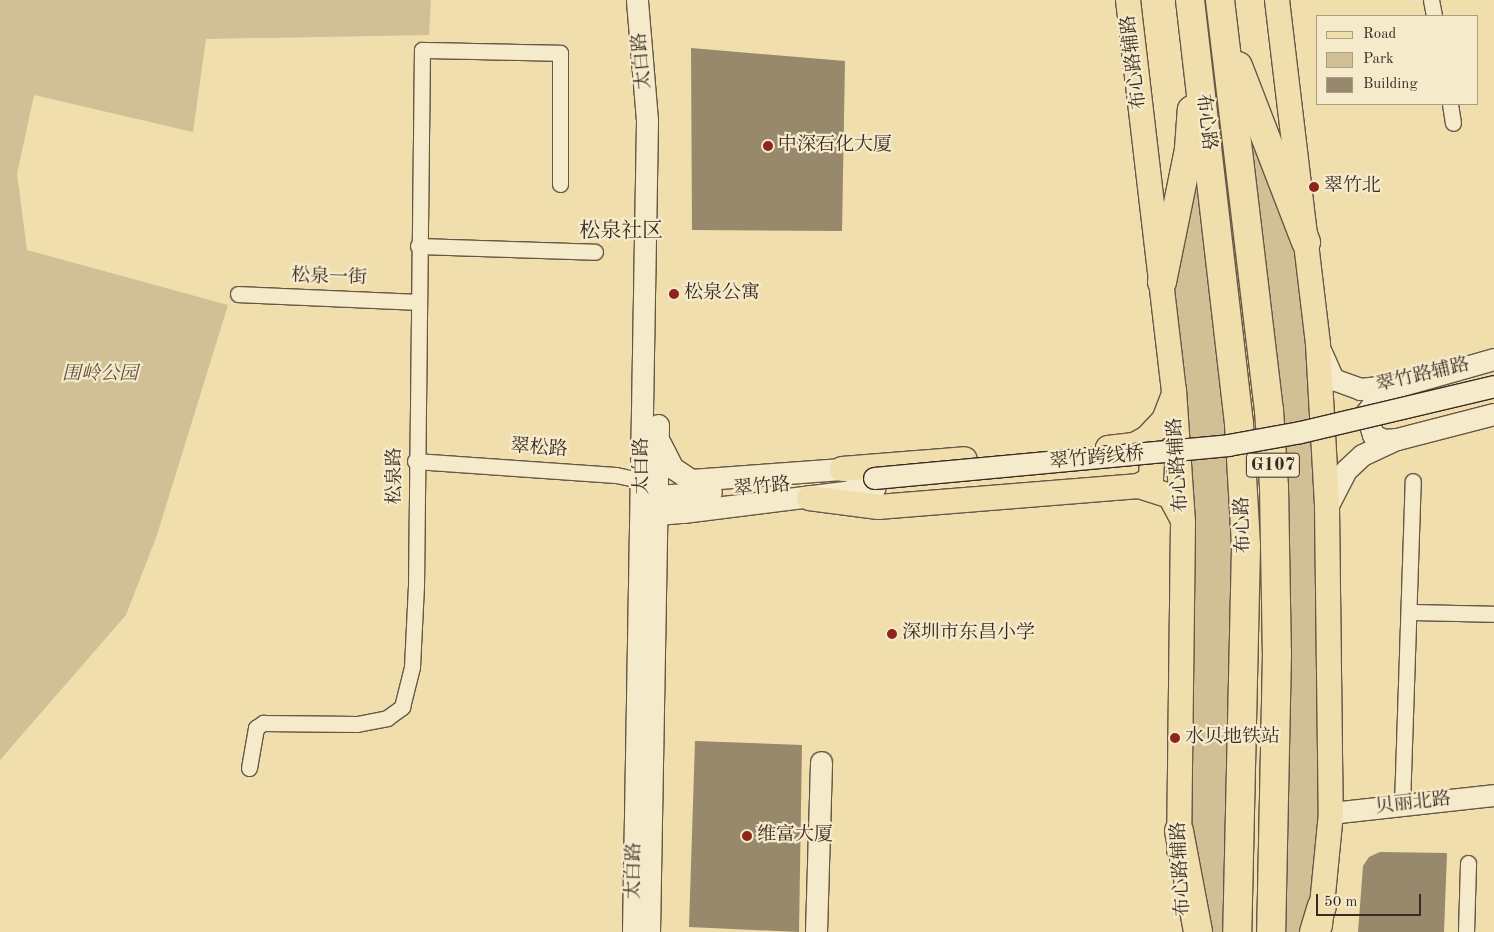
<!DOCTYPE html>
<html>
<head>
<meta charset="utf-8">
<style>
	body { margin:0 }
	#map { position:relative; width:1494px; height:932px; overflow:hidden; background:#f0dead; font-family:"Old Standard TT","Noto Serif SC",serif }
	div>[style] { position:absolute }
	.green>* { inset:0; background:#d1bf96 }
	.building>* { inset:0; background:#98886c }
	.roads { filter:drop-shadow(1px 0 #675747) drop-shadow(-1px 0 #675747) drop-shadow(0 1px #675747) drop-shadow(0 -1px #675747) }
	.street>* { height:15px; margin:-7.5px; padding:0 7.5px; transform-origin:7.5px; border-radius:7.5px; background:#f5eaca }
	.secondary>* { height:21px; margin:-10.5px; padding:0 10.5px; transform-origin:10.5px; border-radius:10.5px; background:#f5eaca }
	.primary>* { height:24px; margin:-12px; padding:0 12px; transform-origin:12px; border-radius:12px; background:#f0dead }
	.highway>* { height:28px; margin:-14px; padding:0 14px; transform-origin:14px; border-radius:14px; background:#f0dead }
	.bridges { filter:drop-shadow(1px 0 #392a25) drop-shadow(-1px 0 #392a25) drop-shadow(0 1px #392a25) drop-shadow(0 -1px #392a25) }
	.secondary-bridge>* { height:21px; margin:-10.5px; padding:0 10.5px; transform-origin:10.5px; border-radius:10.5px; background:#f5eaca }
	.dots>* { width:14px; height:14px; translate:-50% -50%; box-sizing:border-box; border:2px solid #f5eaca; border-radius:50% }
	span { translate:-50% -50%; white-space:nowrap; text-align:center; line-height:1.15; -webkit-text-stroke:4.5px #f5eaca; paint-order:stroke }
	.shield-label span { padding:1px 4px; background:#f5eaca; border:1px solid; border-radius:4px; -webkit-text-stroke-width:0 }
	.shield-label { font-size:18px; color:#392a25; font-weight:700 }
	.street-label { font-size:19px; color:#392a25 }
	.poi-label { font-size:19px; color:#392a25 }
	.left { translate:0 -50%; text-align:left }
	.park-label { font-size:19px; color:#5f4f41; font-style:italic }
	.quarter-label { font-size:21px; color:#392a25 }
	.legend { position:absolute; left:1316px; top:15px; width:162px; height:90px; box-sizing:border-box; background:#f5eaca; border:1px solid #aa9d88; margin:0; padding:6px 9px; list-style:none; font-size:15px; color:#392a25 }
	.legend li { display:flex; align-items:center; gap:10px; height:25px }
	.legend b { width:25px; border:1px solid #aa9d88 }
	.scale { position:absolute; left:1316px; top:894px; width:105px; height:22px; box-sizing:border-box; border:2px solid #392a25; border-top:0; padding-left:6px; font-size:15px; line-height:18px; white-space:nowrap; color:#392a25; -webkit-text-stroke:4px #f5eaca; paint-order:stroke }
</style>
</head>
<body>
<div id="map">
	<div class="green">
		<div style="clip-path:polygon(0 0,431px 0,429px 35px,206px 39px,193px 132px,34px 95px,17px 174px,27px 250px,228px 305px,157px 535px,126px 615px,0 760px)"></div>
		<div style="clip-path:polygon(1245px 104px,1303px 249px,1320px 481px,1319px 829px,1305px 932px,1282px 932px)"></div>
		<div style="clip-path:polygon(1197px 165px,1230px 473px,1233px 616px,1225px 932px,1205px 932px,1187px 830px,1194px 504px,1174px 297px)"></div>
	</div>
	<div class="building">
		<div style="clip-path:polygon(691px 48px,845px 61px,842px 231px,692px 230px)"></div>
		<div style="clip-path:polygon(695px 741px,802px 745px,799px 932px,689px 927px)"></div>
		<div style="clip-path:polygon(1380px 852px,1447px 853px,1444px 932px,1358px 932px,1363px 866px,1369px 857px)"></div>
	</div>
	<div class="roads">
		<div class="street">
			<div style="left:1431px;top:0;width:16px;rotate:79deg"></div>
			<div style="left:1450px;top:104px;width:19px;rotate:81deg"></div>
			<div style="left:418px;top:246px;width:177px;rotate:1.9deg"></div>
			<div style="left:238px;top:294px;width:180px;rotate:2.5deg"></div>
			<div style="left:415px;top:461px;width:201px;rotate:4deg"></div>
			<div style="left:616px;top:475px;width:35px;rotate:12deg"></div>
			<div style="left:1409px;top:612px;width:85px;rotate:1.3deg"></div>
			<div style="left:249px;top:768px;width:41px;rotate:-80.1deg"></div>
			<div style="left:256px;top:728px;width:9px;rotate:-36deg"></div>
			<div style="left:263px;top:723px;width:94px;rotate:0.6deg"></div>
			<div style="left:357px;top:724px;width:31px;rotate:-11deg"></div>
			<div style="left:387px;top:718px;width:19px;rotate:-36deg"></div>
			<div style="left:402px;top:707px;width:41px;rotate:-76deg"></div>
			<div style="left:412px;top:667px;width:81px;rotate:-87.2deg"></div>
			<div style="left:416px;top:586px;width:536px;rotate:-89.36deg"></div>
			<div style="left:422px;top:50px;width:138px;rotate:1.2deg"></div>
			<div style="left:560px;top:53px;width:131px;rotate:90deg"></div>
			<div style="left:1402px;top:805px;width:324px;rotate:-88.1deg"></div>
			<div style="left:1466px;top:932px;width:69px;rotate:-88.3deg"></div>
		</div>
		<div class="secondary">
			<div style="left:1321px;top:352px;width:30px;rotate:66deg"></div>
			<div style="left:1333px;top:379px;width:29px;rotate:20deg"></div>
			<div style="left:1360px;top:389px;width:46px;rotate:-6.2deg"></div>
			<div style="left:1406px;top:384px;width:91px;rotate:-15.9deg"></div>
			<div style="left:1397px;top:389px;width:25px;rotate:151deg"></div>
			<div style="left:1375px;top:401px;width:15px;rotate:127deg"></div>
			<div style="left:1366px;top:413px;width:23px;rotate:72deg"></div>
			<div style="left:1373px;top:435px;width:12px;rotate:24deg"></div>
			<div style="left:1384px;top:440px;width:13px;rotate:-4deg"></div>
			<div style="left:660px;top:443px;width:28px;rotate:63deg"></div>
			<div style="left:673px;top:468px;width:22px;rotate:34deg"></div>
			<div style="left:691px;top:480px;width:151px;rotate:-4.2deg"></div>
			<div style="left:842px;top:469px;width:18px;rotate:16deg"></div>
			<div style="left:646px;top:502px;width:13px;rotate:-27deg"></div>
			<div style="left:658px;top:496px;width:53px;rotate:-4.3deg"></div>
			<div style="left:647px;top:507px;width:13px;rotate:32deg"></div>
			<div style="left:658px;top:514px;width:25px;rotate:-5deg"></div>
			<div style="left:683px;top:512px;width:193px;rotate:-7.1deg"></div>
			<div style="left:1327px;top:507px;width:42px;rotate:-62.8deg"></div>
			<div style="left:1346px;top:470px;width:22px;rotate:-43deg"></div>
			<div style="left:1362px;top:455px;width:38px;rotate:-25deg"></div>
			<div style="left:1397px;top:439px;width:100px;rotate:-14.5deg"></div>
			<div style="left:1331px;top:813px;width:164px;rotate:-6.3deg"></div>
			<div style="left:633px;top:932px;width:812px;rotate:-89.01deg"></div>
			<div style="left:647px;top:120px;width:120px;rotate:-94.8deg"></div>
			<div style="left:649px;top:932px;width:507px;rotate:-88.98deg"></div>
			<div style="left:816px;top:932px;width:170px;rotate:-88.3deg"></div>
		</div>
		<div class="primary">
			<div style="left:1128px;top:0;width:393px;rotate:83.3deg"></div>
			<div style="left:1174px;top:390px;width:133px;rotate:86.1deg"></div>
			<div style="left:1183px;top:523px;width:327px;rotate:90.7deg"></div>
			<div style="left:1277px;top:0;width:346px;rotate:83.2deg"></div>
			<div style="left:1318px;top:344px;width:163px;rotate:86.8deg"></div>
			<div style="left:1327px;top:507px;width:306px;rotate:89.3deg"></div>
			<div style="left:1331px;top:813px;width:113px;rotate:95.6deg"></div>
			<div style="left:1128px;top:447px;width:15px;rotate:8deg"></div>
			<div style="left:1143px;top:449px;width:14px;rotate:51deg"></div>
			<div style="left:1152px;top:460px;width:19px;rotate:93deg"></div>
			<div style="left:1151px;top:479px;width:14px;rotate:150deg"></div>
			<div style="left:1108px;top:448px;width:26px;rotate:-7deg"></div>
			<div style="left:1134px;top:445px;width:15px;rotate:-28deg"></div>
			<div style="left:1147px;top:438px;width:25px;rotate:-47deg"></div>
			<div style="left:1164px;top:420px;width:25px;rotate:-69deg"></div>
			<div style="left:842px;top:469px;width:123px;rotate:-4.6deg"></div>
			<div style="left:809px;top:498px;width:70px;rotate:7.4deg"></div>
			<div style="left:878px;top:507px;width:262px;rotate:-4.6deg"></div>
			<div style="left:1139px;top:486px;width:33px;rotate:18deg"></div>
			<div style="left:1170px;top:496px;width:26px;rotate:62deg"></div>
		</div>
		<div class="highway">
			<div style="left:1190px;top:0;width:427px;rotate:83.4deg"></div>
			<div style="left:1239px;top:424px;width:123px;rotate:86.7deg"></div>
			<div style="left:1246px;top:547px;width:385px;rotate:91.3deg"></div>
			<div style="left:1220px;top:0;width:413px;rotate:83.2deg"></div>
			<div style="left:1269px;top:410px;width:77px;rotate:86.3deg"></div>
			<div style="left:1274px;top:487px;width:166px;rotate:89deg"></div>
			<div style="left:1277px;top:653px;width:279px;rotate:91.2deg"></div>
			<div style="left:1238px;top:66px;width:189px;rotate:68.9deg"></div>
			<div style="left:1162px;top:282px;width:136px;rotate:-78.5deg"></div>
			<div style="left:1189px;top:149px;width:39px;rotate:-86deg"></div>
			<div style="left:1179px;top:831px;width:103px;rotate:79.3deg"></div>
			<div style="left:1314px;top:932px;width:27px;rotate:-73deg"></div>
		</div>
	</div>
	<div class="bridges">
		<div class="secondary-bridge">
			<div style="left:874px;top:478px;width:356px;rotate:-5.3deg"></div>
			<div style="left:1228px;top:445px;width:73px;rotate:-10.2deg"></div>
			<div style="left:1300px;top:432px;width:199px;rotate:-13.3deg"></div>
		</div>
	</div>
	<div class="dots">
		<div style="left:768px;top:146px;background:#8f2418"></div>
		<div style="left:1314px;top:187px;background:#8f2418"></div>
		<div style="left:674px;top:294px;background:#8f2418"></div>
		<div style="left:892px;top:634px;background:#8f2418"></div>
		<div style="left:1175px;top:738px;background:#8f2418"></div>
		<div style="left:747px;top:836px;background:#8f2418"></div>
	</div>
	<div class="shield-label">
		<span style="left:1273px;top:465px">G107</span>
	</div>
	<div class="street-label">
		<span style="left:643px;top:61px;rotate:-95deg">太白路</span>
		<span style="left:1135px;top:62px;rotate:-97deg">布心路辅路</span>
		<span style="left:1205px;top:122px;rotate:83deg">布心路</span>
		<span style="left:329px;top:278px;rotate:2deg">松泉一街</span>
		<span style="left:1423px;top:376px;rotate:-13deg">翠竹路辅路</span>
		<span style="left:539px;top:449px;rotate:4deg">翠松路</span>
		<span style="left:1097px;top:459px;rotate:-5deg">翠竹跨线桥</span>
		<span style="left:1179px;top:465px;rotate:-94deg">布心路辅路</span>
		<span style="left:643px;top:466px;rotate:-90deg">太白路</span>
		<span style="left:396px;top:476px;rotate:-90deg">松泉路</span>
		<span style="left:762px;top:488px;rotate:-5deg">翠竹路</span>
		<span style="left:1244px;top:525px;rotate:-92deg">布心路</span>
		<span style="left:1413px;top:804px;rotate:-6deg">贝丽北路</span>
		<span style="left:1182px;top:869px;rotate:-93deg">布心路辅路</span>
		<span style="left:635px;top:871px;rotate:-89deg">太白路</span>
	</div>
	<div class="poi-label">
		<span class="left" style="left:778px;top:146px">中深石化大厦</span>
		<span class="left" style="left:1324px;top:187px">翠竹北</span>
		<span class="left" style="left:684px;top:294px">松泉公寓</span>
		<span class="left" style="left:902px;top:634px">深圳市东昌小学</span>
		<span class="left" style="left:1185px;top:738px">水贝地铁站</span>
		<span class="left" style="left:757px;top:836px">维富大厦</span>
	</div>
	<div class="park-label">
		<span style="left:100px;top:375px">围岭公园</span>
	</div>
	<div class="quarter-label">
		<span style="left:621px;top:232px">松泉社区</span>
	</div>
	<ul class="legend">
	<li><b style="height:6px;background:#f0dead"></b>Road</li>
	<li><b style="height:14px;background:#d1bf96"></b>Park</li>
	<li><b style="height:14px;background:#98886c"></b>Building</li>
	</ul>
	<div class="scale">50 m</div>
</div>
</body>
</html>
